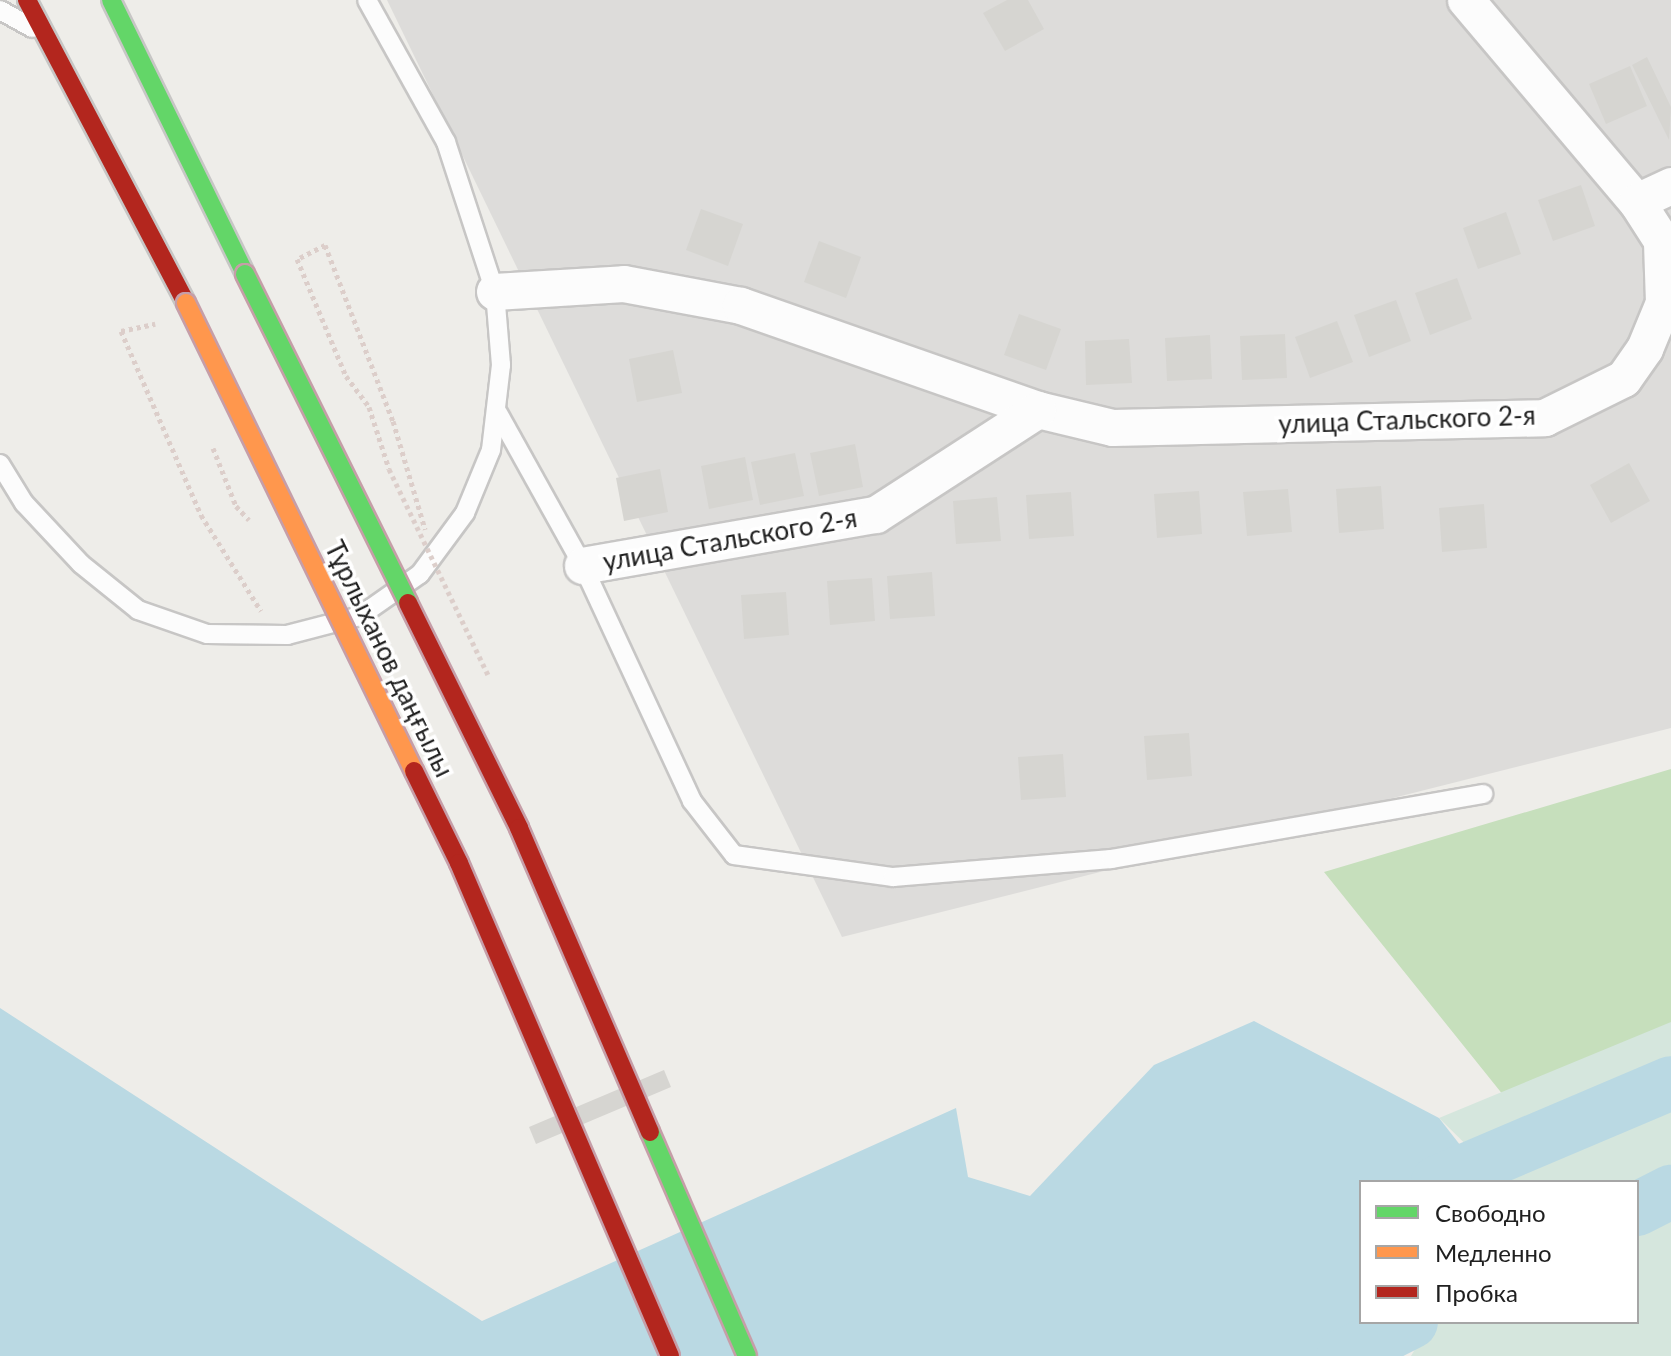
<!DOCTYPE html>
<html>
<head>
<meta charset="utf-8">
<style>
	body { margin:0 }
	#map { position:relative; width:1671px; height:1356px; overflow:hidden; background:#eeede9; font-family:Lato,sans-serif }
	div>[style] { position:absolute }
	.residential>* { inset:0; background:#dddcda }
	.forest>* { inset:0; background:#c6dfbc }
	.wetland>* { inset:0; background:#d5e6dd }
	.water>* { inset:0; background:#bad9e3 }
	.river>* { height:54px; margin:-27px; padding:0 27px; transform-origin:27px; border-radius:27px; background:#bad9e3 }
	.building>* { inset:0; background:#d6d5d1 }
	.path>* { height:5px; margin-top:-2.5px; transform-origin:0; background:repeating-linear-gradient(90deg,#dcceca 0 4px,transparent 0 8px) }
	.roads { filter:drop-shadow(2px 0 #c7c6c5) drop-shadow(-2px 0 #c7c6c5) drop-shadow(0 2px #c7c6c5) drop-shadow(0 -2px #c7c6c5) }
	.lane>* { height:18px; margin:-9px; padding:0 9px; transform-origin:9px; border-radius:9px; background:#fcfcfc }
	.street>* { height:36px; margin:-18px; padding:0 18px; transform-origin:18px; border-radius:18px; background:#fcfcfc }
	.fast>* { height:18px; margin:-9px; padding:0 9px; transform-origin:9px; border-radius:9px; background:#63d668 }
	.jam>* { height:18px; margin:-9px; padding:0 9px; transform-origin:9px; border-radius:9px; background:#b3261e }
	.path-bridge>* { height:5px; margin-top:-2.5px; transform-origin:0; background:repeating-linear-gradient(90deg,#dcceca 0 4px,transparent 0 8px) }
	.bridges { filter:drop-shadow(2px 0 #c69ea8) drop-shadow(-2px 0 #c69ea8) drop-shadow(0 2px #c69ea8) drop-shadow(0 -2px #c69ea8) }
	.fast-bridge>* { height:18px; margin:-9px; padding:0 9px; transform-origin:9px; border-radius:9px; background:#63d668 }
	.slow-bridge>* { height:18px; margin:-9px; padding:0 9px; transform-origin:9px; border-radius:9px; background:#ff974d }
	.jam-bridge>* { height:18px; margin:-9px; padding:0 9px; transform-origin:9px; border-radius:9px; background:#b3261e }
	span { translate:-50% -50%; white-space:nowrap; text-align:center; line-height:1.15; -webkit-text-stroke:7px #fff; paint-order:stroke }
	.street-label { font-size:26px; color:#202020 }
	.legend { position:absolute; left:1359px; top:1180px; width:280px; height:144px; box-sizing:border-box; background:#fff; border:2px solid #a6a6a6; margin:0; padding:10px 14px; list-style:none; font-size:24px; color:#202020 }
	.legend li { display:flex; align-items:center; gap:16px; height:40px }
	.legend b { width:40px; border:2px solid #a6a6a6 }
</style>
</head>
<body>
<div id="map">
	<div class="residential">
		<div style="clip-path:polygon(387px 0,1671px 0,1671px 728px,842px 937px)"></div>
	</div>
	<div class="forest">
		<div style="clip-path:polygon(1671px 769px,1671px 1356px,1637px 1322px,1637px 1182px,1549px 1152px,1324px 872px)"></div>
	</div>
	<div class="wetland">
		<div style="clip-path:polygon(1671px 1022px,1671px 1356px,1411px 1356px,1431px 1322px,1637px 1322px,1637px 1182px,1504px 1182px,1439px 1118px)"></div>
	</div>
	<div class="water">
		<div style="clip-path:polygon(0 1008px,482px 1321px,956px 1108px,968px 1177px,1030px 1196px,1154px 1065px,1254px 1021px,1439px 1118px,1489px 1182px,1361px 1182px,1361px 1322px,1406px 1322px,1387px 1356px,0 1356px)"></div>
	</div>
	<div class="river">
		<div style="left:1438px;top:1182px;width:253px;rotate:-23deg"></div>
		<div style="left:1637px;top:1209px;width:38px;rotate:-27deg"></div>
		<div style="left:1343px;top:1356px;width:76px;rotate:-26.6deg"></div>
	</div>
	<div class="building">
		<div style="clip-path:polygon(1007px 0,1028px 0,1044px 29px,1005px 51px,983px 13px)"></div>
		<div style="clip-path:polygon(1647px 57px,1671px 107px,1669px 140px,1632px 65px)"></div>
		<div style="clip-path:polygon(1630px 66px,1647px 106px,1606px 124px,1589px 84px)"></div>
		<div style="clip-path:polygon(1581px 185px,1595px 226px,1553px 241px,1538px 200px)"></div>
		<div style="clip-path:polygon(701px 209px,743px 224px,728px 266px,686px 250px)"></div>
		<div style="clip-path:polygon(1506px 212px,1521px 254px,1478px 269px,1463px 228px)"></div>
		<div style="clip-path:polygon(819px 241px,861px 257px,846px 298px,804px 282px)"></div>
		<div style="clip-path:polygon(1457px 278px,1472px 319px,1430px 335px,1415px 293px)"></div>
		<div style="clip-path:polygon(1396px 300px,1411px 341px,1369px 357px,1354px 315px)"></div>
		<div style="clip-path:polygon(1019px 314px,1061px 329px,1046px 370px,1004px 355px)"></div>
		<div style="clip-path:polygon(1337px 321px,1353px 362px,1310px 378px,1295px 337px)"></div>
		<div style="clip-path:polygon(1285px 334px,1287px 378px,1242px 380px,1240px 336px)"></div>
		<div style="clip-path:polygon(1210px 335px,1212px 379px,1167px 381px,1165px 338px)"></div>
		<div style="clip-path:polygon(1129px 339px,1132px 383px,1086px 385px,1085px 341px)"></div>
		<div style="clip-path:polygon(673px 350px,682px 393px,637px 402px,629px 359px)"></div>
		<div style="clip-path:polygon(855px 444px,863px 487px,819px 496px,810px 453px)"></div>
		<div style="clip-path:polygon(795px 453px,804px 496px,760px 505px,751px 462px)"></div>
		<div style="clip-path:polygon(745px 457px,753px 500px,709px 509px,701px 466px)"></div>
		<div style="clip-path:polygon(1629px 463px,1650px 501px,1611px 523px,1590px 485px)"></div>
		<div style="clip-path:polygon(660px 469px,668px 512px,624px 521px,616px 478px)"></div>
		<div style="clip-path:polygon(1381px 486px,1384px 529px,1339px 533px,1336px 489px)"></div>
		<div style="clip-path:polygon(1288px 489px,1292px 532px,1247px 536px,1243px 492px)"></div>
		<div style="clip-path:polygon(1199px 491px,1202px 534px,1157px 538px,1154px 494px)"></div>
		<div style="clip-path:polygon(1071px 492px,1074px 536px,1029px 539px,1026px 495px)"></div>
		<div style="clip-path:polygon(997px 497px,1001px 541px,956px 544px,953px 501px)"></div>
		<div style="clip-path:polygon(1484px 504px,1487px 548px,1442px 552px,1439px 508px)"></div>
		<div style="clip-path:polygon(932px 572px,935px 616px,890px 619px,887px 576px)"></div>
		<div style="clip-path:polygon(872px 578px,875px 621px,830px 625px,827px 581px)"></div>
		<div style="clip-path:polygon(786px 592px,789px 635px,744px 639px,741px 595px)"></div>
		<div style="clip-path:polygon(1189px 733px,1192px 776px,1147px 780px,1144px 736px)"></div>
		<div style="clip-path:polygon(1063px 754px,1066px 797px,1021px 800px,1018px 757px)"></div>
		<div style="clip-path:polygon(664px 1070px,671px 1087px,536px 1144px,529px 1127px)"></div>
	</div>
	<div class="path">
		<div style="left:325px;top:245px;width:189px;rotate:68.9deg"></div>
		<div style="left:393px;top:421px;width:113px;rotate:73.5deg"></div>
		<div style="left:121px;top:331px;width:201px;rotate:66.5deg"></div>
		<div style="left:201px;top:515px;width:113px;rotate:58deg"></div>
	</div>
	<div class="roads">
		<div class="lane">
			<div style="left:0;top:10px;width:37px;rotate:29deg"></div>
			<div style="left:498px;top:413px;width:175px;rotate:60.9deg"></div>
			<div style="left:583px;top:566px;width:259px;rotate:65.1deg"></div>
			<div style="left:692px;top:801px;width:68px;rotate:52.1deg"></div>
			<div style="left:734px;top:855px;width:161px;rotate:7.9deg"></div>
			<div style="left:893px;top:877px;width:219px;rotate:-4.7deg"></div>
			<div style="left:1111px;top:859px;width:378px;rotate:-9.9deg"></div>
			<div style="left:0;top:464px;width:46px;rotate:58.4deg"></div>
			<div style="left:24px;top:503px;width:83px;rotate:46.9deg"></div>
			<div style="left:81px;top:564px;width:73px;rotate:38.9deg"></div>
			<div style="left:138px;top:610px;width:73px;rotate:19.2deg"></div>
			<div style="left:207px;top:634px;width:80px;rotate:0.7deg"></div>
			<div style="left:287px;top:635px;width:75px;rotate:-14.6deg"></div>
			<div style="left:360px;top:616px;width:73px;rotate:-35deg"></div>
			<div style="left:420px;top:574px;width:76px;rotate:-53.6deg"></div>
			<div style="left:465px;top:513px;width:68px;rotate:-67.6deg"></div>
			<div style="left:491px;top:450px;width:86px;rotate:-83.3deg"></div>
			<div style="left:501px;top:365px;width:73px;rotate:-94.7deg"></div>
			<div style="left:495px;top:292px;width:158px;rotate:-108.1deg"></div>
			<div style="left:446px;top:142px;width:162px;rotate:-119.1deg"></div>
		</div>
		<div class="street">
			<div style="left:1466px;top:0;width:265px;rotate:49.8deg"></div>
			<div style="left:1637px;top:202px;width:63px;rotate:57.3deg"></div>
			<div style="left:1637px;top:202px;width:38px;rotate:-25deg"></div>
			<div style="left:495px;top:292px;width:129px;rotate:-3.5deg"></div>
			<div style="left:624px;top:284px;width:119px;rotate:10.6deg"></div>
			<div style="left:741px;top:306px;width:315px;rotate:19.3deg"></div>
			<div style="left:1038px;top:410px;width:77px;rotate:13.5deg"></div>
			<div style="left:1113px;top:428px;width:432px;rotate:-1.3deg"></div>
			<div style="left:1545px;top:418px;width:88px;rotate:-26.3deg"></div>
			<div style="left:1624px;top:379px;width:37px;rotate:-55deg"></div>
			<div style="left:1645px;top:349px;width:50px;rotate:-67.6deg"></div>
			<div style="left:1664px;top:303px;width:59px;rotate:-91.9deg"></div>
			<div style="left:583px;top:566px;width:297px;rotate:-9.9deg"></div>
			<div style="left:876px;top:515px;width:193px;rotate:-32.9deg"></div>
		</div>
		<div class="fast">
			<div style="left:111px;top:0;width:305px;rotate:63.9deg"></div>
		</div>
		<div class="jam">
			<div style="left:27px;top:0;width:342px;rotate:62.3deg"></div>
		</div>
	</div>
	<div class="path-bridge">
		<div style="left:325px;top:245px;width:31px;rotate:153deg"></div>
		<div style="left:297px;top:259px;width:127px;rotate:67.3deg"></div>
		<div style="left:346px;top:376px;width:39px;rotate:53deg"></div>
		<div style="left:369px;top:407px;width:65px;rotate:72.1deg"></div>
		<div style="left:389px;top:469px;width:229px;rotate:64.3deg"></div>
		<div style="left:121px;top:331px;width:35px;rotate:-12deg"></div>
		<div style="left:213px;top:448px;width:62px;rotate:68.4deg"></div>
		<div style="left:236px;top:506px;width:19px;rotate:47deg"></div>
	</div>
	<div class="bridges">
		<div class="fast-bridge">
			<div style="left:245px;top:274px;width:367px;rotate:63.6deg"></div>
			<div style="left:650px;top:1132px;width:244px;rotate:66.6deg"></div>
		</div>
		<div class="slow-bridge">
			<div style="left:186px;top:303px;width:521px;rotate:64.03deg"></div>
		</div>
		<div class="jam-bridge">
			<div style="left:408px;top:603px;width:251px;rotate:63.7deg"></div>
			<div style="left:519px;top:828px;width:331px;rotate:66.7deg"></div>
			<div style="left:414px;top:771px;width:102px;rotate:63.9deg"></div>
			<div style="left:459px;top:863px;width:536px;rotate:66.83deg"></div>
		</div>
	</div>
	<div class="street-label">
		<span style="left:1407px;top:420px;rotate:-2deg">улица Стальского 2-я</span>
		<span style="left:730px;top:540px;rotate:-10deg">улица Стальского 2-я</span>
		<span style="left:389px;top:659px;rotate:64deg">Тұрлыханов даңғылы</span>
	</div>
	<ul class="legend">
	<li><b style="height:10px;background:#63d668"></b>Свободно</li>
	<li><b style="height:10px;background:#ff974d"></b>Медленно</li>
	<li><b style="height:10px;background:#b3261e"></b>Пробка</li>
	</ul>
</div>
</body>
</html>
